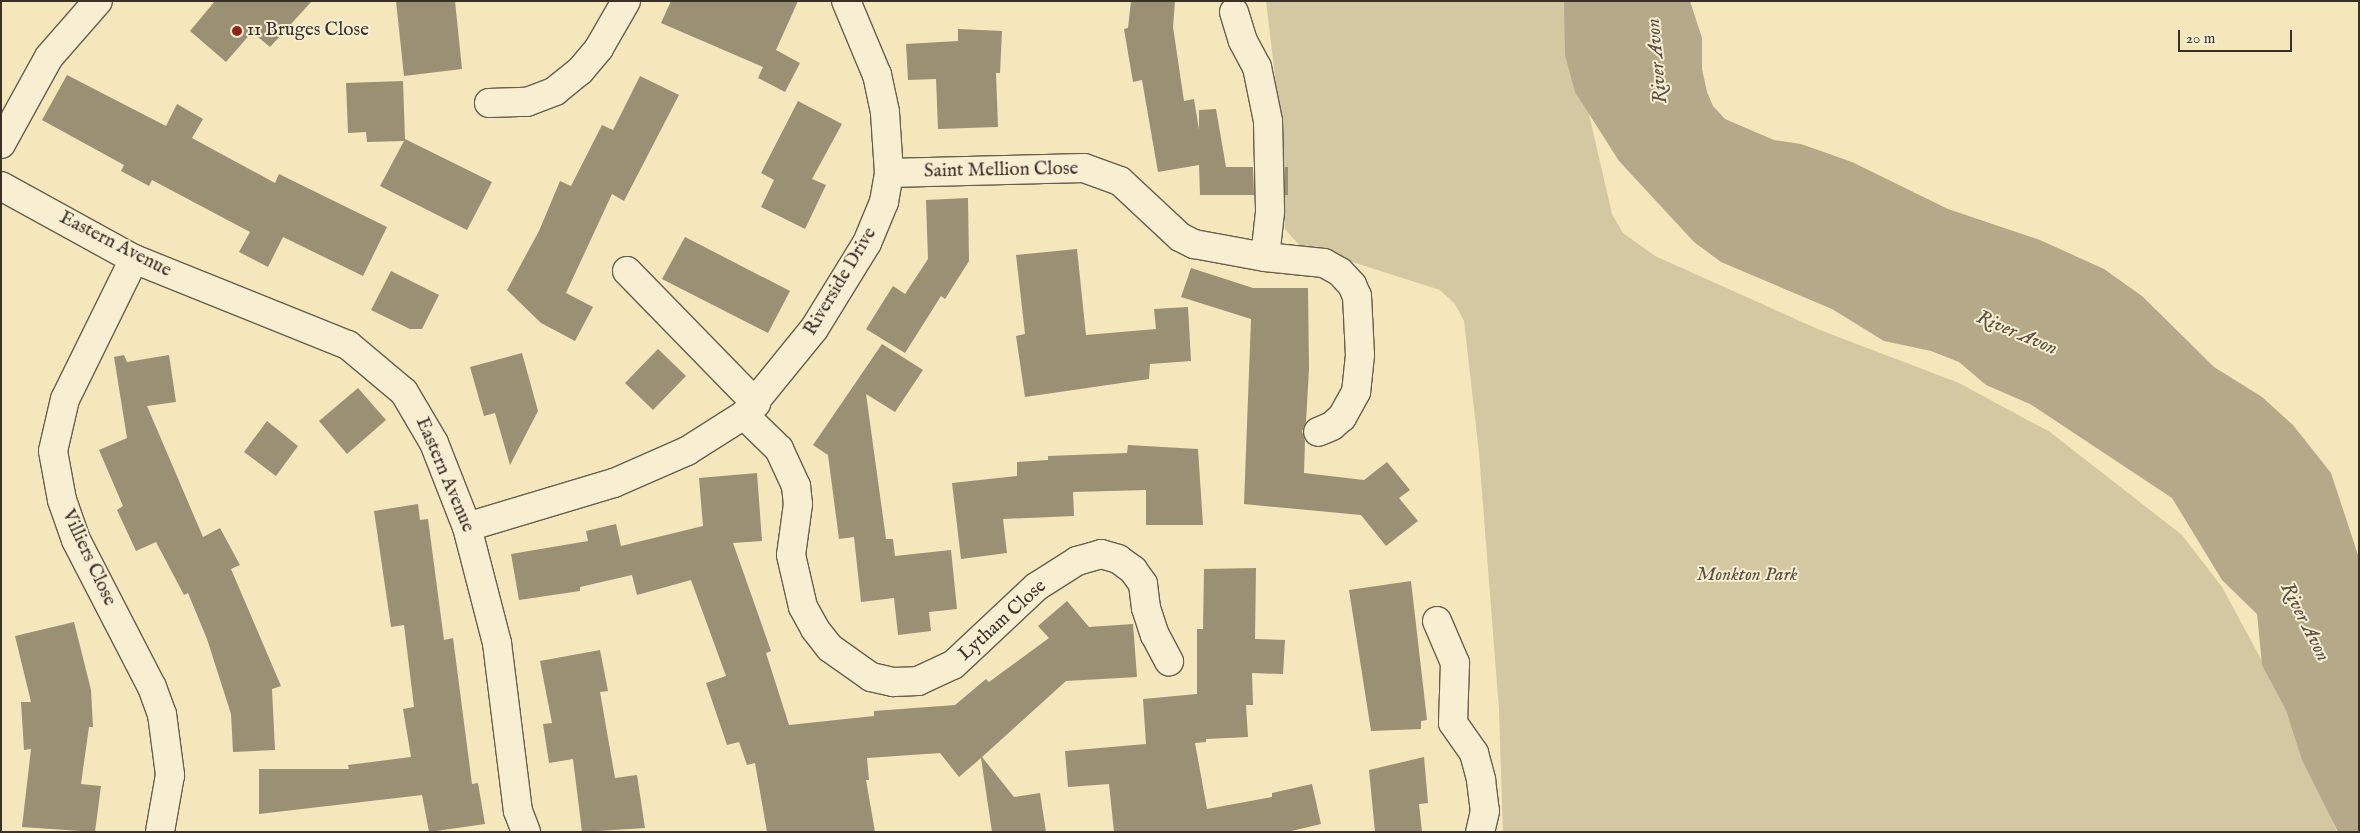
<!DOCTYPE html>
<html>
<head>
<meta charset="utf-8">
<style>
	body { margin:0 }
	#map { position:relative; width:2360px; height:833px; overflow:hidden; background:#f4e7bb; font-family:"IM FELL English",serif }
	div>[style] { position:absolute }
	.green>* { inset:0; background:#d4c8a2 }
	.water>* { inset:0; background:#b5a989 }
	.building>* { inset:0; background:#9b8f74 }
	.roads { filter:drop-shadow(1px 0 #685e4c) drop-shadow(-1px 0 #685e4c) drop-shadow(0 1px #685e4c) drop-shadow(0 -1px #685e4c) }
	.street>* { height:28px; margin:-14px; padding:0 14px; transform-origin:14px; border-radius:14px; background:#f8efd3 }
	.dots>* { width:14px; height:14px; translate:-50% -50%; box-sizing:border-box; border:2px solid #f8efd3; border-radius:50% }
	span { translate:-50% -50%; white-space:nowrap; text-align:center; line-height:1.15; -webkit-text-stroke:4px #f8efd3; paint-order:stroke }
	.poi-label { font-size:19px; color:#3a3027 }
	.left { translate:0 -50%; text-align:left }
	.street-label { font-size:19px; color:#3a3027 }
	.park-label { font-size:19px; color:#594e40; font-style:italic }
	.water-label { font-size:20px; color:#594e40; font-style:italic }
	.frame { position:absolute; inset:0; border:2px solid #3a3027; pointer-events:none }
	.scale { position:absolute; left:2178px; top:30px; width:114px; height:22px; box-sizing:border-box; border:2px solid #3a3027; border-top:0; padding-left:6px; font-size:15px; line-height:18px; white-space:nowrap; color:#3a3027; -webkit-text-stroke:4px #f8efd3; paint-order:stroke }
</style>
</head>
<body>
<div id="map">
	<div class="green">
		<div style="clip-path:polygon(1266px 1px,1577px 1px,1580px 75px,1612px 214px,1623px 233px,1655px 256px,1820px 330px,1959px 383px,2050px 432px,2182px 535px,2222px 587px,2281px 696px,2337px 832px,1503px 832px,1499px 710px,1479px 453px,1464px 321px,1455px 304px,1440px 290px,1299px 245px,1285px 229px,1276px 85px)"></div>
	</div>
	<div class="water">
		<div style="clip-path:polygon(1564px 1px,1690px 1px,1702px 38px,1702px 69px,1707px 92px,1713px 106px,1725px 119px,1774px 140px,1801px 144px,1852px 162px,1948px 209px,2040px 240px,2104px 269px,2142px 296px,2214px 367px,2262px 397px,2293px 425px,2331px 473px,2359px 558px,2359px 832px,2338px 832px,2302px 760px,2286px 710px,2262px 665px,2257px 614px,2222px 580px,2172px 498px,2030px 404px,1986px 385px,1959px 362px,1931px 351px,1884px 341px,1832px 309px,1721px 262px,1694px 242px,1619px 161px,1575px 92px,1565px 55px)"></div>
	</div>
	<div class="building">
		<div style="clip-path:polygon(215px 1px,312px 1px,270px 47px,252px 32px,226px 62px,190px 31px)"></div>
		<div style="clip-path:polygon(396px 1px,455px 1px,462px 69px,404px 76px)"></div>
		<div style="clip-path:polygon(671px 1px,798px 1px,776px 50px,800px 63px,785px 92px,758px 78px,763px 67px,661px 23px)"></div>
		<div style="clip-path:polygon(1131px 1px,1175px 1px,1173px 27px,1184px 101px,1194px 99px,1199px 130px,1199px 110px,1216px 109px,1226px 167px,1253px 167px,1254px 195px,1200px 195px,1199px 165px,1158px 172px,1142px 80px,1133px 82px,1124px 29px,1128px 28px)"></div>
		<div style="clip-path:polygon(958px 29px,1002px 31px,1000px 73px,996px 73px,998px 127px,938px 129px,936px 79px,908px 80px,906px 44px,958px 41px)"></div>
		<div style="clip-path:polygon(67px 75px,166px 126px,177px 104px,203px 119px,192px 138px,275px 183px,279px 174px,387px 227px,363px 276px,283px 237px,268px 267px,239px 252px,250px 232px,152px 180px,149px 186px,121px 171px,124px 165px,42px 120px)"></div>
		<div style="clip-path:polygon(640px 76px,679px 95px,624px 201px,612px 194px,566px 293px,593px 307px,575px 341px,541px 323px,507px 290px,539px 231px,560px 181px,571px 186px,602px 125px,613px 130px)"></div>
		<div style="clip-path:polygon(403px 81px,405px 139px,492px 182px,467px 230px,380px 186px,404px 141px,367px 142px,366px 132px,348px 133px,346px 83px)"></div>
		<div style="clip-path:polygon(798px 101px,842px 124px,812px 179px,826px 185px,805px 229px,761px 207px,774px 180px,761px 173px)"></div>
		<div style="clip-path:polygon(1285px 167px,1288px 167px,1288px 195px,1285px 195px)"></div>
		<div style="clip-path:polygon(968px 198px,969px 261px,945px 299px,941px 296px,905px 353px,866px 329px,893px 286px,905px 294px,928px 259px,926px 200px)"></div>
		<div style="clip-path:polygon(685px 237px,790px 291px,768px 333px,662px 279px)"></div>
		<div style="clip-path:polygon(1077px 249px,1086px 335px,1156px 329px,1154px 309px,1188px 307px,1191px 361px,1150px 364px,1149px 379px,1025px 397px,1016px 336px,1025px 334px,1016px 255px)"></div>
		<div style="clip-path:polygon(1191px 268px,1253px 288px,1308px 288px,1309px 369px,1306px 422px,1302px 431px,1305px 441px,1304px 473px,1364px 480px,1387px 462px,1410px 490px,1399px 498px,1418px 521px,1386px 546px,1361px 515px,1244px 504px,1251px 319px,1181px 297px)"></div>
		<div style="clip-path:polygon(391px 271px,439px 295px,422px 329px,410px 329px,371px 310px)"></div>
		<div style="clip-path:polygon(882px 344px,923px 370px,895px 412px,866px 394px,886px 539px,893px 539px,895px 556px,951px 550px,957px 609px,929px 612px,931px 631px,898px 635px,894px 598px,861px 602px,854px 537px,839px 539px,828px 455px,813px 445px)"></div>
		<div style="clip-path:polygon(658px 349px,686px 376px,653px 410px,625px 383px)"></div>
		<div style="clip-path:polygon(522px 353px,538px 411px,510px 465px,495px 413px,484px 416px,470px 367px)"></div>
		<div style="clip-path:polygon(124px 355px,127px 362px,169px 355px,176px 402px,147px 406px,203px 537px,220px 528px,240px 565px,231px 569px,281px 686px,272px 689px,275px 750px,233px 752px,231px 714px,207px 639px,188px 593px,184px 595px,156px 542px,136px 551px,117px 510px,123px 506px,99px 450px,127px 438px,114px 357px)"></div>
		<div style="clip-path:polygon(358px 388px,386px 420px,347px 454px,319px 421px)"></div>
		<div style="clip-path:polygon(267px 421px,298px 446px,276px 476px,244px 452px)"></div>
		<div style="clip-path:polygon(1128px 445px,1198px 449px,1203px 525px,1146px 525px,1146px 490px,1073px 492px,1074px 516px,1003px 519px,1007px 553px,961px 559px,952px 483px,1017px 476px,1017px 462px,1048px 460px,1048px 456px,1127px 453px)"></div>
		<div style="clip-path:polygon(757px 473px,762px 541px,733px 543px,771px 651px,766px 653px,789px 725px,874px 716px,874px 711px,955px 705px,986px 679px,989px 682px,1049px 638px,1038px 626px,1067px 601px,1089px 627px,1133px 624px,1137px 677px,1066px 681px,982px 757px,1014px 797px,1040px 793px,1046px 832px,992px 832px,981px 758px,959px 777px,940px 753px,867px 758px,869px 780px,866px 780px,875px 832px,767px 832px,755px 763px,747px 765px,739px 742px,727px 745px,706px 683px,726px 676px,691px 580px,637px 595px,632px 575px,580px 587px,580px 591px,519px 600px,511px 554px,588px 541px,586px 531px,616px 524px,621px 546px,703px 526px,699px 478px)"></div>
		<div style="clip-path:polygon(418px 504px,420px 520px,428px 519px,444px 640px,453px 638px,472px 784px,478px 783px,485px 824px,429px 832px,422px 795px,259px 814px,259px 769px,349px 769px,348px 765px,411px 757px,403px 709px,414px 707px,404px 625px,391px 627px,374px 511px)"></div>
		<div style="clip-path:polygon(1256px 568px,1255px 639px,1285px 640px,1283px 674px,1252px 673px,1253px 705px,1246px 705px,1248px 737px,1206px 739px,1206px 742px,1195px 743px,1207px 809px,1272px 797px,1272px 793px,1312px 784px,1321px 824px,1287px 832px,1114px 832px,1109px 784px,1068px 787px,1065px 751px,1146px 744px,1143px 699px,1197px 694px,1197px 629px,1203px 629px,1204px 569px)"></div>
		<div style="clip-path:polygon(1411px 581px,1427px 720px,1421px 721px,1421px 729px,1371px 731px,1349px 590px)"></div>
		<div style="clip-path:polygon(74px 622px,91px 690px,93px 727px,89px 727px,81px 784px,101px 786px,95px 832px,22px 827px,31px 749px,24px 750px,21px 702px,31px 702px,15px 636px)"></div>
		<div style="clip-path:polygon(600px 650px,608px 691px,600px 692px,615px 778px,637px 775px,645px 828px,582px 832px,573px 759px,549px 763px,543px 724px,552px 723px,540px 661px)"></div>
		<div style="clip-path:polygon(1424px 757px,1428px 803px,1419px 804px,1422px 832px,1375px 832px,1369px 770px)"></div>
	</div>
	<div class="roads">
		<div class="street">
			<div style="left:1234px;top:12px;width:30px;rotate:73deg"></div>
			<div style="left:1243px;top:41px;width:30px;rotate:62deg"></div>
			<div style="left:1257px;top:67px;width:55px;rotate:78.5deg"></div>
			<div style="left:1268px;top:121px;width:91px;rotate:88.7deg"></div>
			<div style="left:1270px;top:212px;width:45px;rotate:96.3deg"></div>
			<div style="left:1265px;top:257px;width:59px;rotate:5.8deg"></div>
			<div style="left:1324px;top:263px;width:18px;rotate:29deg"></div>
			<div style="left:1340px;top:272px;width:18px;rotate:47deg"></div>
			<div style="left:1352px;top:285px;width:12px;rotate:66deg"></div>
			<div style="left:1357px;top:296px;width:59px;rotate:87.1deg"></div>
			<div style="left:1360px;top:355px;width:37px;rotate:96deg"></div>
			<div style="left:1356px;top:392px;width:29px;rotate:119deg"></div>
			<div style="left:1342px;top:417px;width:13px;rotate:138deg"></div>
			<div style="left:1332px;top:426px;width:15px;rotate:157deg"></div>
			<div style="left:489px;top:103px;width:38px;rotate:-2deg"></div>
			<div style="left:527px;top:102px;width:30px;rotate:-21deg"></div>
			<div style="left:555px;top:91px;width:32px;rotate:-39deg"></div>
			<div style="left:580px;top:71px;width:30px;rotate:-50deg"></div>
			<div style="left:599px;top:48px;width:54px;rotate:-60.1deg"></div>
			<div style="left:1px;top:144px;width:99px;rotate:-61.1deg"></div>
			<div style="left:49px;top:57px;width:74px;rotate:-48.8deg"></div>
			<div style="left:889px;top:173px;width:195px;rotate:-1.5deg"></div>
			<div style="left:1084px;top:168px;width:38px;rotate:20deg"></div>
			<div style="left:1120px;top:181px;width:82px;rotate:43deg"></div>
			<div style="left:1180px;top:237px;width:16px;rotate:27deg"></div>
			<div style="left:1194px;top:244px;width:72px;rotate:10.4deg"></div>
			<div style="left:1px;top:186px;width:152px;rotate:28.8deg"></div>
			<div style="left:134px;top:259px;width:231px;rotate:21.9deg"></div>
			<div style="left:348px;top:345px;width:73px;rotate:40deg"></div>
			<div style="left:404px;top:392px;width:59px;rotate:59.5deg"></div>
			<div style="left:434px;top:443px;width:90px;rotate:68.6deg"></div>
			<div style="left:467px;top:527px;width:120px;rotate:75.5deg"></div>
			<div style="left:497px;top:643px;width:169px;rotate:82.9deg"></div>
			<div style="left:518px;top:811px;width:22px;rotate:69deg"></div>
			<div style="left:134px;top:259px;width:156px;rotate:116.2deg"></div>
			<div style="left:65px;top:399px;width:53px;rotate:103deg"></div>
			<div style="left:53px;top:451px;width:50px;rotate:79.6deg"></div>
			<div style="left:62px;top:500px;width:42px;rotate:70.7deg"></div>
			<div style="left:76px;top:540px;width:165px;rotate:62.7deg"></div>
			<div style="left:152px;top:687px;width:29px;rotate:70deg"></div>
			<div style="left:162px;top:714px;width:62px;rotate:82.5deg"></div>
			<div style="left:170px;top:775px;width:58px;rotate:100deg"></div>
			<div style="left:627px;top:271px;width:185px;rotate:45.7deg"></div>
			<div style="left:744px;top:415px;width:49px;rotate:44.2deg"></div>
			<div style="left:779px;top:449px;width:41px;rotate:65.3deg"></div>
			<div style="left:796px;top:486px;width:18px;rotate:84deg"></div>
			<div style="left:798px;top:504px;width:51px;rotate:97.8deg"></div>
			<div style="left:791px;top:555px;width:53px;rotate:77deg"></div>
			<div style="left:803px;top:607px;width:25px;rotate:61deg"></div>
			<div style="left:815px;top:629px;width:24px;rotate:52deg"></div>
			<div style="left:830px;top:648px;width:50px;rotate:35.3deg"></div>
			<div style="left:871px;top:677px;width:23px;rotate:13deg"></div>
			<div style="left:893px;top:682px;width:25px;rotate:-2deg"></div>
			<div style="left:918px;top:681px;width:38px;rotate:-25deg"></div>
			<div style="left:953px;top:665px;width:114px;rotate:-43.2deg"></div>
			<div style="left:1036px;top:587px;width:49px;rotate:-32.4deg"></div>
			<div style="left:1077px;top:561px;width:25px;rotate:-16deg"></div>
			<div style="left:1101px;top:554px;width:18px;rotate:16deg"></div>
			<div style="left:1118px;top:559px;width:19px;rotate:36deg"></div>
			<div style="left:1133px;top:570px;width:17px;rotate:54deg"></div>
			<div style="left:1143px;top:584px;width:24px;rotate:83deg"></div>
			<div style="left:1146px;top:608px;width:28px;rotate:72deg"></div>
			<div style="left:1155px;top:635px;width:30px;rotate:62deg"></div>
			<div style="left:467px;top:527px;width:153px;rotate:-16.7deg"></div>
			<div style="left:614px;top:483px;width:80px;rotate:-23.7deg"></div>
			<div style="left:687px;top:451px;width:67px;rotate:-32.3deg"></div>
			<div style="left:744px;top:415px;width:111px;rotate:-50.9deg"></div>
			<div style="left:814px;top:329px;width:101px;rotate:-58.4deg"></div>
			<div style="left:867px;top:243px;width:44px;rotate:-67.5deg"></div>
			<div style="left:884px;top:202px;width:29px;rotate:-80deg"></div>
			<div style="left:889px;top:173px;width:61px;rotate:-93.8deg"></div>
			<div style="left:885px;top:112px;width:38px;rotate:-102deg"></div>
			<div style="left:877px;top:75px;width:80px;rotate:-112.7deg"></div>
			<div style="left:1437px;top:621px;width:46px;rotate:66.8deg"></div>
			<div style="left:1455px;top:663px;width:60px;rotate:91.9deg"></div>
			<div style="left:1453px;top:723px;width:37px;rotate:55deg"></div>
			<div style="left:1474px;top:753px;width:28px;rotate:75deg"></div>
			<div style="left:1481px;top:780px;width:31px;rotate:83deg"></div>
			<div style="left:1485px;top:811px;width:22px;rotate:103deg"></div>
		</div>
	</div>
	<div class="dots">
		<div style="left:237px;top:31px;background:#8f2418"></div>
	</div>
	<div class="poi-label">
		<span class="left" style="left:247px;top:31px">11 Bruges Close</span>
	</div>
	<div class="street-label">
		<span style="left:1001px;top:171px;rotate:-1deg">Saint Mellion Close</span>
		<span style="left:115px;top:245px;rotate:27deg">Eastern Avenue</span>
		<span style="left:841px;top:282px;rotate:-59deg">Riverside Drive</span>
		<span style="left:444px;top:475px;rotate:67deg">Eastern Avenue</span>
		<span style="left:88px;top:558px;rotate:65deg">Villiers Close</span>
		<span style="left:1003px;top:621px;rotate:-42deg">Lytham Close</span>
	</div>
	<div class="park-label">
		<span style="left:1747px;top:576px">Monkton Park</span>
	</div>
	<div class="water-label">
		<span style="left:1657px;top:61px;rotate:-95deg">River Avon</span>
		<span style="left:2017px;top:333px;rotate:23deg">River Avon</span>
		<span style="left:2305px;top:622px;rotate:63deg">River Avon</span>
	</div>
	<div class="frame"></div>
	<div class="scale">20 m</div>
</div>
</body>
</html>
